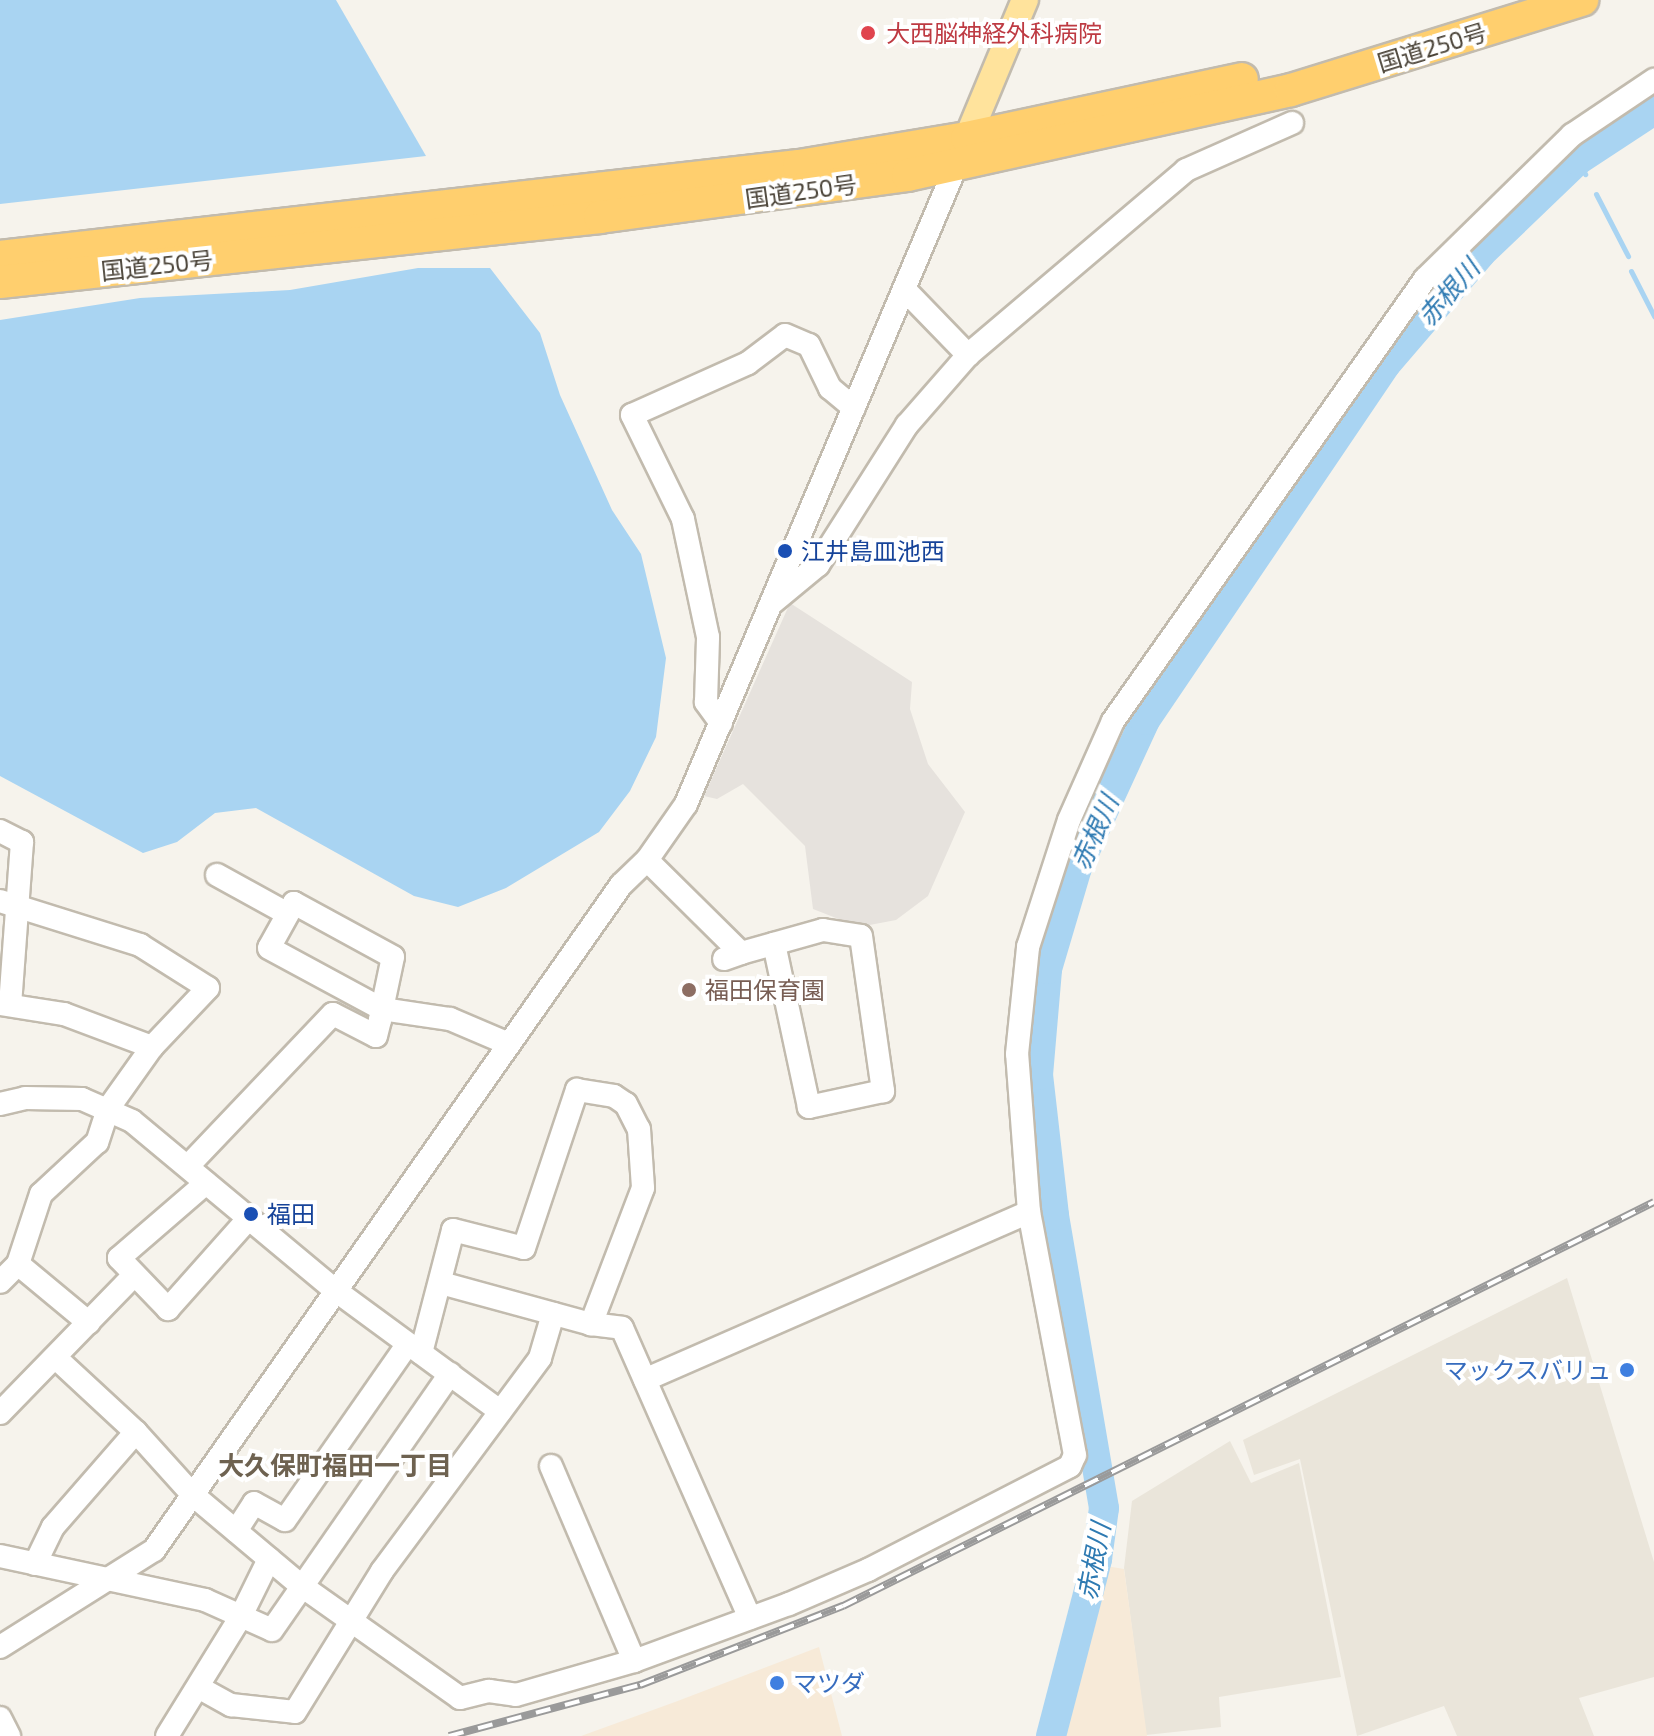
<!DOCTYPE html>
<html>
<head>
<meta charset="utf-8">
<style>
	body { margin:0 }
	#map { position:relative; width:1654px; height:1736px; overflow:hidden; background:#f6f3ec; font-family:"Exo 2","Noto Sans JP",sans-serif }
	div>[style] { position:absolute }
	.residential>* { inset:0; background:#eae5da }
	.commercial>* { inset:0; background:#f7ead8 }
	.industrial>* { inset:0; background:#e6e2dd }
	.water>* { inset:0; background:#a9d4f2 }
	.stream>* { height:5px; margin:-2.5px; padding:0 2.5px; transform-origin:2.5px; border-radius:2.5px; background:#a9d4f2 }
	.river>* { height:30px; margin:-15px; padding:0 15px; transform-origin:15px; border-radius:15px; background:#a9d4f2 }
	.roads { filter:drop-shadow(2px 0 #c2bbae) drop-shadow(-2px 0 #c2bbae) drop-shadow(0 2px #c2bbae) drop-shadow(0 -2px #c2bbae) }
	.minor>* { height:22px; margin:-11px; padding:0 11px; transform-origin:11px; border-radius:11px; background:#fff }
	.major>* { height:26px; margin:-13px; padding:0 13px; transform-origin:13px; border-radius:13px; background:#ffe39c }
	.highway>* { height:32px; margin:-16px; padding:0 16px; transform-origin:16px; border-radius:16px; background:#ffcf6e }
	.rail>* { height:8px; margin-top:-4px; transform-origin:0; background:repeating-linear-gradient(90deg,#fff 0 15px,#9a9a9a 0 30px); box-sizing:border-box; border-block:2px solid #9a9a9a }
	.dots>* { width:22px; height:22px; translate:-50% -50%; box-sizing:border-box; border:4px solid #fff; border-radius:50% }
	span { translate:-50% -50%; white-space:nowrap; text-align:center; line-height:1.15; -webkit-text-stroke:8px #fff; paint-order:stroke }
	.health-label { font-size:24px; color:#be3a42 }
	.left { translate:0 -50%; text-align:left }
	.street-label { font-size:24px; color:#4b4439 }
	.transit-label { font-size:24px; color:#164399 }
	.education-label { font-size:24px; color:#785e54 }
	.shop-label { font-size:24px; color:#366cbe }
	.right { translate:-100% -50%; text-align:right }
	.water-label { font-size:26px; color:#2e7ab2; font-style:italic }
	.neighbourhood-label { font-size:26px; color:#6e6250; font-weight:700 }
</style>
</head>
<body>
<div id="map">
	<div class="residential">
		<div style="clip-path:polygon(1567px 1278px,1654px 1562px,1654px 1677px,1579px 1698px,1594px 1736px,1457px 1736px,1444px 1706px,1357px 1736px,1300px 1459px,1254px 1475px,1243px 1440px)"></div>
		<div style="clip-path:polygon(1230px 1441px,1251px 1483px,1299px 1463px,1341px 1677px,1219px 1697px,1221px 1727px,1146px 1735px,1124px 1568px,1132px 1501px)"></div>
	</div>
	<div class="commercial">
		<div style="clip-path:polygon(1106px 1566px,1124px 1569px,1147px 1736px,1061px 1736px)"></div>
		<div style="clip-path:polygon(819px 1647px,842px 1736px,581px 1736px,675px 1702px)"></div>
	</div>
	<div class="industrial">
		<div style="clip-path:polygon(790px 603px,912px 682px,910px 709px,928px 764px,965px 812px,928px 896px,896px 920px,859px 927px,813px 909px,805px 846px,743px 784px,717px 799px,704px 796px)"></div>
	</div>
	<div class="water">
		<div style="clip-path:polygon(0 0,336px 0,426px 156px,0 204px)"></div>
		<div style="clip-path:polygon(418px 268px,490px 268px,540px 333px,560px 395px,612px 510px,641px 554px,666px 658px,656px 737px,630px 791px,599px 832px,506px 888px,458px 907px,414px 896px,256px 808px,215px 813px,177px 842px,143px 853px,0 776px,0 320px,140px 298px,290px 290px)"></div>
	</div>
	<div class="stream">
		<div style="left:1578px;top:160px;width:16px;rotate:63deg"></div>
		<div style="left:1596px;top:194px;width:70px;rotate:62.7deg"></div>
		<div style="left:1631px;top:271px;width:51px;rotate:62.9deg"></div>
	</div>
	<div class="river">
		<div style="left:1051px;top:1736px;width:183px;rotate:-75.4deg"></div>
		<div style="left:1097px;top:1559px;width:51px;rotate:-82.2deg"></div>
		<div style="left:1104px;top:1508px;width:297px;rotate:-99.7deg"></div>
		<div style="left:1054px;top:1215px;width:141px;rotate:-96.5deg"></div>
		<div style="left:1038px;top:1075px;width:106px;rotate:-85.1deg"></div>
		<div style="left:1047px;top:969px;width:105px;rotate:-73.5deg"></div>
		<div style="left:1077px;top:868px;width:163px;rotate:-65.3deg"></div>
		<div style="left:1145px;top:720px;width:430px;rotate:-55.9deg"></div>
		<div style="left:1386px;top:364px;width:146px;rotate:-49.4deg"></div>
		<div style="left:1481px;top:253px;width:134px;rotate:-43.8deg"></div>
		<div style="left:1578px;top:160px;width:91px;rotate:-33.3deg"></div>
	</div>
	<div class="roads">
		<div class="minor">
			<div style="left:905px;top:290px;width:91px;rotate:45.9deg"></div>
			<div style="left:968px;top:355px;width:286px;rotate:-40.3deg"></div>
			<div style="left:1186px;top:170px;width:116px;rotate:-23.9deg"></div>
			<div style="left:772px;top:603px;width:60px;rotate:-39.6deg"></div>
			<div style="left:818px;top:565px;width:166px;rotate:-57.6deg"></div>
			<div style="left:907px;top:425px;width:93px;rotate:-48.9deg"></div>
			<div style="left:721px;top:723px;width:26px;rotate:-126deg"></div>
			<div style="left:706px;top:702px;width:65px;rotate:-88.2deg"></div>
			<div style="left:708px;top:637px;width:121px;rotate:-102deg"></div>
			<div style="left:683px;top:519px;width:116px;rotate:-116.1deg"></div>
			<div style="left:632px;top:415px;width:127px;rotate:-24.1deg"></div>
			<div style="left:748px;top:363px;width:46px;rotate:-37.1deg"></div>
			<div style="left:785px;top:335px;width:26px;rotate:23deg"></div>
			<div style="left:809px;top:345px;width:48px;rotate:64deg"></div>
			<div style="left:830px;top:388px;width:31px;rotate:40deg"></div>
			<div style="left:0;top:831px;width:25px;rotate:27deg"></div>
			<div style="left:22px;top:842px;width:162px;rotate:94.2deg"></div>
			<div style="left:647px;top:860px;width:132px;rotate:44.7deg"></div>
			<div style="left:217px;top:875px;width:79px;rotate:28.8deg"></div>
			<div style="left:0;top:901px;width:147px;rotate:17.4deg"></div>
			<div style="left:140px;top:945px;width:80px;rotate:32.3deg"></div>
			<div style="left:208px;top:988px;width:81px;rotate:133.5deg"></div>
			<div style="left:152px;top:1047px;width:76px;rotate:125.4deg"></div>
			<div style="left:108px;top:1109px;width:35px;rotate:108deg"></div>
			<div style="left:97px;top:1142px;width:76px;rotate:137.1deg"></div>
			<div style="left:41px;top:1194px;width:74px;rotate:108.2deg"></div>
			<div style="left:18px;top:1264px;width:25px;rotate:135deg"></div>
			<div style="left:724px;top:959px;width:18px;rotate:-19deg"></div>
			<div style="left:741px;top:953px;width:85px;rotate:-15.7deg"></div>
			<div style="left:823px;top:930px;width:38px;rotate:9deg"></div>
			<div style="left:861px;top:936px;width:157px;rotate:81.9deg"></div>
			<div style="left:883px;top:1091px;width:76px;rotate:167.8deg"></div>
			<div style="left:809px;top:1107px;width:167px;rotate:-102.1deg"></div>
			<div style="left:0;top:1004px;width:65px;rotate:8.9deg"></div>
			<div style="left:64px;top:1014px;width:94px;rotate:20.6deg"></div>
			<div style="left:0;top:1104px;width:26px;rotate:-13deg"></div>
			<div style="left:25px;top:1098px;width:57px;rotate:1deg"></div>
			<div style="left:82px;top:1099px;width:55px;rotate:23.7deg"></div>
			<div style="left:132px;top:1121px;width:264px;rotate:39.8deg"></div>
			<div style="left:335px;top:1290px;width:205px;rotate:36.3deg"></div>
			<div style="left:188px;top:1166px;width:210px;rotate:-46.4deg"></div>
			<div style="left:333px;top:1014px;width:48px;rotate:27.1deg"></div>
			<div style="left:376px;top:1036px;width:16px;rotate:-76deg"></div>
			<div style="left:380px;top:1020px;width:11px;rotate:-80deg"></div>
			<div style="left:382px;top:1009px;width:53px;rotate:-78.1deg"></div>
			<div style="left:393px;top:957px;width:113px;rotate:-151.4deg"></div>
			<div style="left:294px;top:903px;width:51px;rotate:119.1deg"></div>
			<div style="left:269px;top:948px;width:128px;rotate:28.4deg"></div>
			<div style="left:382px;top:1009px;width:69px;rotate:8.4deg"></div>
			<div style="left:450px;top:1019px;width:64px;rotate:23deg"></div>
			<div style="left:206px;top:1183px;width:115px;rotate:139.2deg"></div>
			<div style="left:119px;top:1258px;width:71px;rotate:46.1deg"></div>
			<div style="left:168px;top:1309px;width:122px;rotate:-48.3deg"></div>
			<div style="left:1029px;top:1212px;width:158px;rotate:-94.3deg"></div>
			<div style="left:1017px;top:1054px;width:108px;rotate:-84.1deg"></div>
			<div style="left:1028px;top:947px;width:133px;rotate:-72.1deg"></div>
			<div style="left:1069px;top:820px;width:108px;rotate:-66deg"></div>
			<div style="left:1113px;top:721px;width:541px;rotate:-54.78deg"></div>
			<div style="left:1425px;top:279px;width:206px;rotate:-44.4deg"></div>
			<div style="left:1572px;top:135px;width:99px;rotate:-33.9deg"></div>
			<div style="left:18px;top:1264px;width:92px;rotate:39.7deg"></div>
			<div style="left:591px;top:1324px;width:31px;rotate:7deg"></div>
			<div style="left:622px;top:1328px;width:317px;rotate:66.2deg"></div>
			<div style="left:421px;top:1353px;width:127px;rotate:-75.4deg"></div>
			<div style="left:453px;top:1230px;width:73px;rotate:14.2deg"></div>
			<div style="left:524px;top:1248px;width:167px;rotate:-71.5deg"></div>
			<div style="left:577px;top:1090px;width:37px;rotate:9deg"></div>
			<div style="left:614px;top:1096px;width:14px;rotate:34deg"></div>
			<div style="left:626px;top:1104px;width:28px;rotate:63deg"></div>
			<div style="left:639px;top:1129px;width:59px;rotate:86.1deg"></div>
			<div style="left:643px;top:1188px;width:146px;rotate:110.9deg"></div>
			<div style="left:591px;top:1324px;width:156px;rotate:-164.7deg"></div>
			<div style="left:56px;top:1358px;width:109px;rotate:42.8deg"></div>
			<div style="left:136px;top:1432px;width:85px;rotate:47.9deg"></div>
			<div style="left:193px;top:1495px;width:138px;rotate:40deg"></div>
			<div style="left:299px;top:1584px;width:197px;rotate:35.3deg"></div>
			<div style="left:460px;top:1698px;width:30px;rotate:-14deg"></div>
			<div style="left:489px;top:1691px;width:27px;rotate:8deg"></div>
			<div style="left:516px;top:1695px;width:123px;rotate:-16.1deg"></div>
			<div style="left:634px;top:1661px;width:165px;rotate:-20.2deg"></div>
			<div style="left:789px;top:1604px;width:86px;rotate:-23.3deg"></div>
			<div style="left:868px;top:1570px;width:227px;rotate:-27.2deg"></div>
			<div style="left:1070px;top:1466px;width:12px;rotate:-66deg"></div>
			<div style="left:1075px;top:1455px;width:247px;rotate:-100.7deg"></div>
			<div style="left:1029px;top:1212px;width:419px;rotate:156.4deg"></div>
			<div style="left:0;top:1413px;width:192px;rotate:-45.8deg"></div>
			<div style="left:551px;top:1466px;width:212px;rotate:66.9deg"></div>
			<div style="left:236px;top:1531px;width:33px;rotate:-57deg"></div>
			<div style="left:254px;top:1503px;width:35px;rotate:29deg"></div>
			<div style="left:285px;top:1520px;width:213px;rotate:-55.1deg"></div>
			<div style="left:0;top:1556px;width:210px;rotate:12.1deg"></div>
			<div style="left:205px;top:1600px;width:73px;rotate:24.1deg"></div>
			<div style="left:272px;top:1630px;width:312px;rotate:-55.2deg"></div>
			<div style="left:35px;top:1564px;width:41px;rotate:-64.1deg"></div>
			<div style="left:53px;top:1527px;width:126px;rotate:-48.9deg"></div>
			<div style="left:0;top:1647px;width:182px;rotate:-32.2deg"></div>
			<div style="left:154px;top:1550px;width:813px;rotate:-54.92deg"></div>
			<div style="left:621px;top:885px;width:36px;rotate:-44deg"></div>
			<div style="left:647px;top:860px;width:68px;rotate:-55.1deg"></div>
			<div style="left:686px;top:804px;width:693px;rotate:-67.06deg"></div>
			<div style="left:198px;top:1687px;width:38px;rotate:29deg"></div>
			<div style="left:231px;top:1705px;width:64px;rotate:6.2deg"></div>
			<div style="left:295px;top:1712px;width:166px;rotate:-58.3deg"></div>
			<div style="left:382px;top:1571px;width:265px;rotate:-53.4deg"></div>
			<div style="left:540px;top:1358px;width:46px;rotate:-73.5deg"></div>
			<div style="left:0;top:1718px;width:20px;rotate:63deg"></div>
			<div style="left:167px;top:1736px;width:139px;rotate:-58.3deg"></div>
			<div style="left:240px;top:1618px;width:66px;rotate:-63.8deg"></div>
		</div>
		<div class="major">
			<div style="left:962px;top:151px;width:164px;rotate:-67.4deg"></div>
		</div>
		<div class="highway">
			<div style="left:0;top:257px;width:804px;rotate:-6.5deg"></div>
			<div style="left:799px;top:166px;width:170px;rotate:-9.5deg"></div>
			<div style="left:967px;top:138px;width:281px;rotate:-12.1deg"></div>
			<div style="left:0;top:282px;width:604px;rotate:-6.18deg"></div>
			<div style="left:600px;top:217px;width:311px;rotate:-7.8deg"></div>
			<div style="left:908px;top:175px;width:392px;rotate:-12.5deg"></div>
			<div style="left:1291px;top:90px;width:305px;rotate:-17.2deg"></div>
		</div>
	</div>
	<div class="rail">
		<div style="left:449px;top:1736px;width:198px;rotate:-15deg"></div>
		<div style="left:640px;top:1685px;width:218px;rotate:-21.3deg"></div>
		<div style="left:843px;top:1606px;width:906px;rotate:-26.48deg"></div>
	</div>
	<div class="dots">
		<div style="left:868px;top:33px;background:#e0444e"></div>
		<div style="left:785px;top:551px;background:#1a4fb4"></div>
		<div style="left:689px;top:990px;background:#8d6e63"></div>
		<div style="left:251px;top:1214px;background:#1a4fb4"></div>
		<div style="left:1627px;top:1370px;background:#3f7fe0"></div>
		<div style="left:777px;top:1683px;background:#3f7fe0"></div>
	</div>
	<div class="health-label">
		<span class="left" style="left:886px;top:33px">大西脳神経外科病院</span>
	</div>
	<div class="street-label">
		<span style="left:1432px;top:47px;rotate:-17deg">国道250号</span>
		<span style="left:801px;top:191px;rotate:-8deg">国道250号</span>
		<span style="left:157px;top:265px;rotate:-6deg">国道250号</span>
	</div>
	<div class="transit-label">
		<span class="left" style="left:801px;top:551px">江井島皿池西</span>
		<span class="left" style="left:267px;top:1214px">福田</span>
	</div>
	<div class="education-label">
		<span class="left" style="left:705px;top:990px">福田保育園</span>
	</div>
	<div class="shop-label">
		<span class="right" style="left:1611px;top:1370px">マックスバリュ</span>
		<span class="left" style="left:793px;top:1683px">マツダ</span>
	</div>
	<div class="water-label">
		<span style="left:1448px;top:292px;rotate:-49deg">赤根川</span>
		<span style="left:1094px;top:832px;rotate:-66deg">赤根川</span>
		<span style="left:1093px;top:1561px;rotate:-79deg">赤根川</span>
	</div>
	<div class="neighbourhood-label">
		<span style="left:335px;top:1465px">大久保町福田一丁目</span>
	</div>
</div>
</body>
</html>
